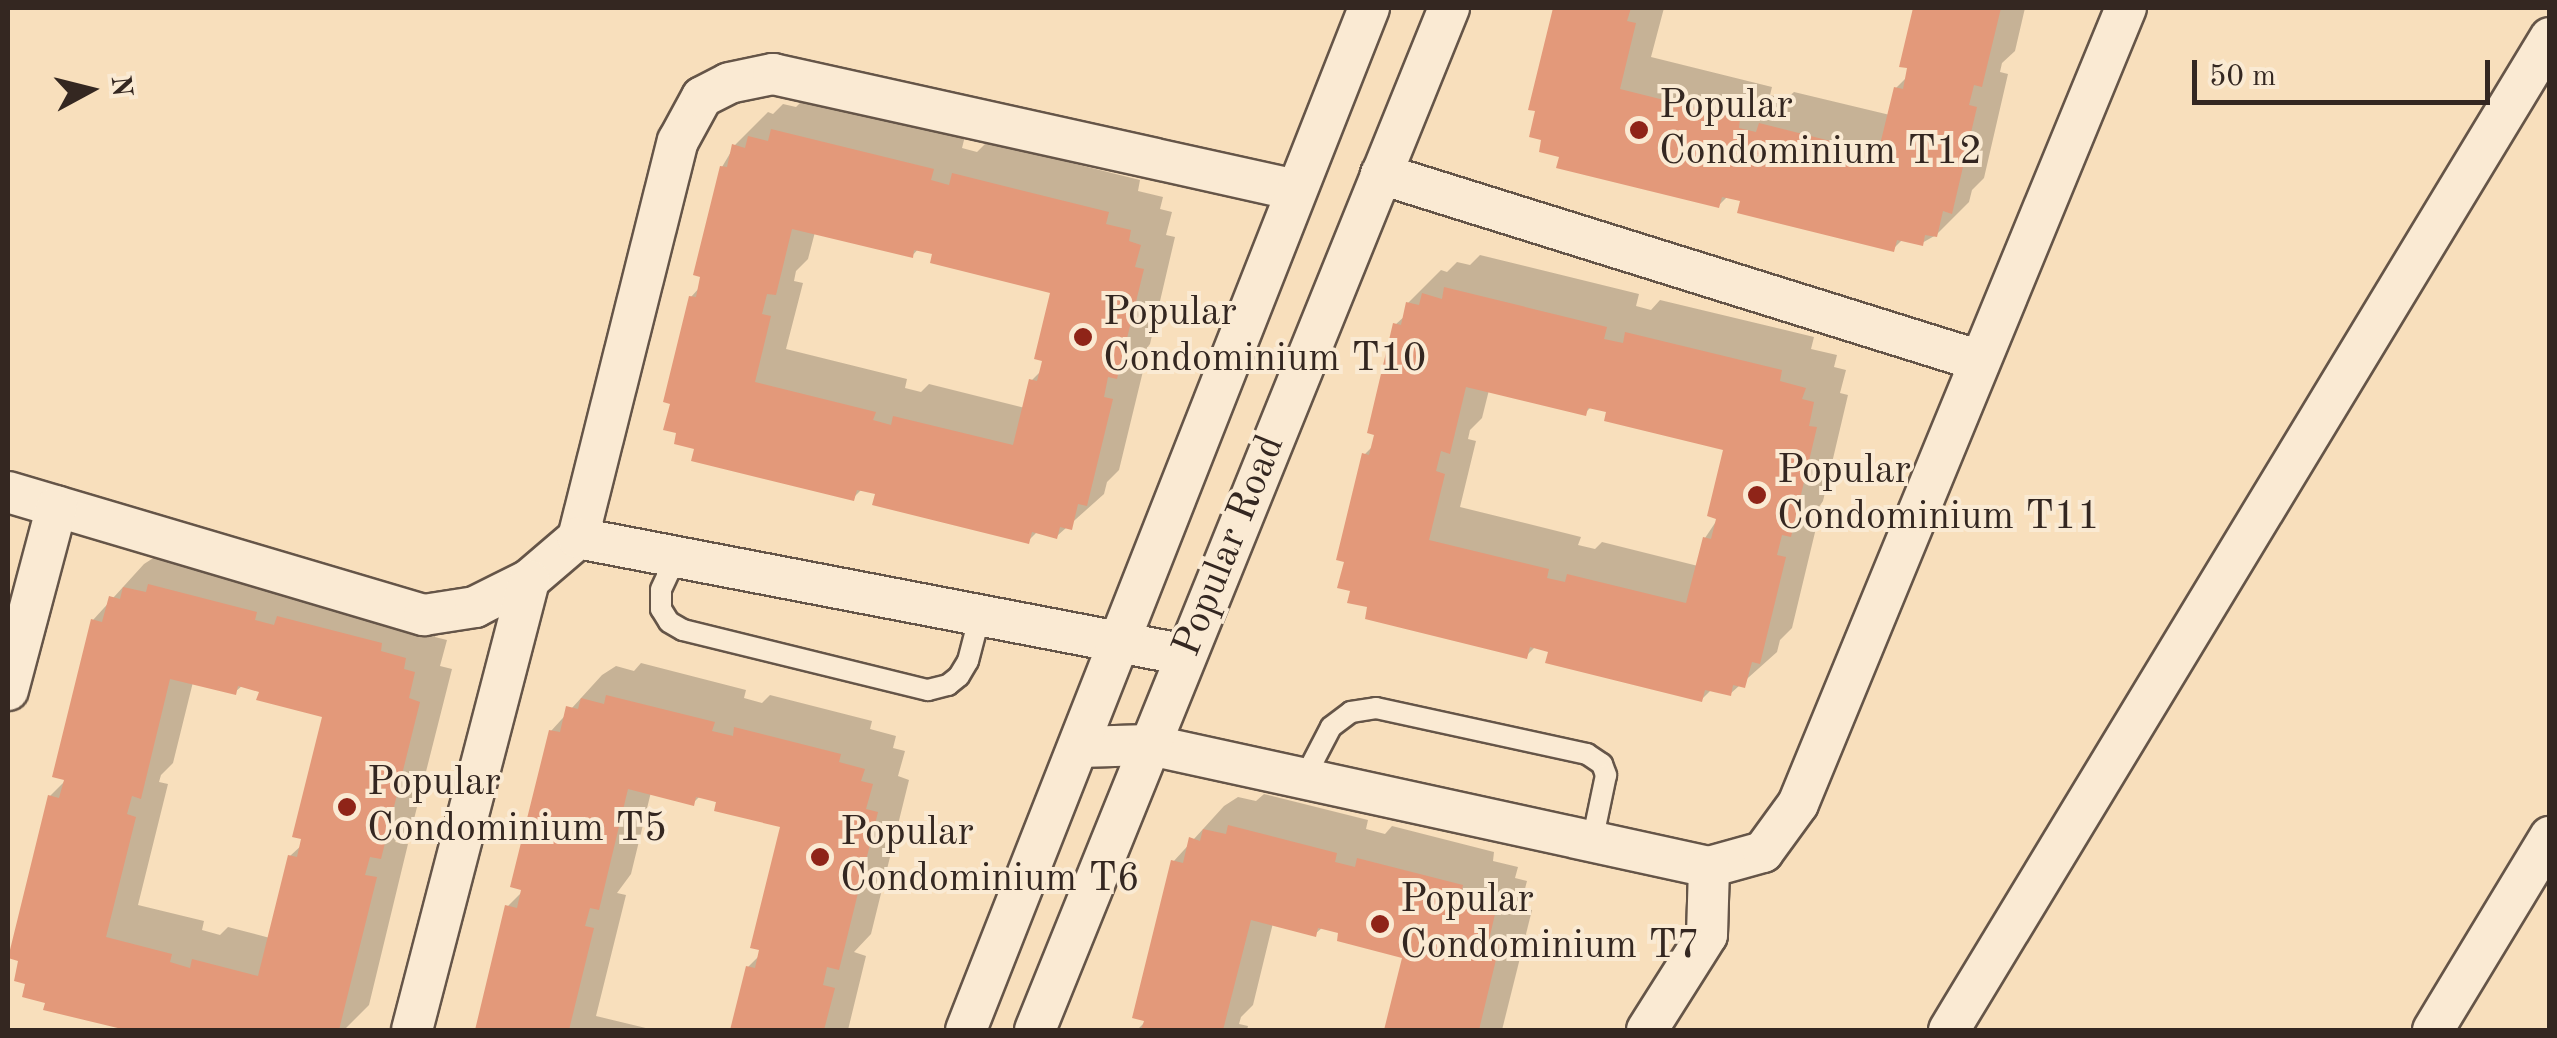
<!DOCTYPE html>
<html>
<head>
<meta charset="utf-8">
<style>
	body { margin:0 }
	#map { position:relative; width:2557px; height:1038px; overflow:hidden; background:#f8dfbc; font-family:"Old Standard TT",serif }
	div>[style] { position:absolute }
	.shadow>* { inset:0; background:#0003 }
	.building>* { inset:0; background:#e3997a }
	.roads { filter:drop-shadow(2px 0 #655548) drop-shadow(-2px 0 #655548) drop-shadow(0 2px #655548) drop-shadow(0 -2px #655548) }
	.lane>* { height:20px; margin:-10px; padding:0 10px; transform-origin:10px; border-radius:10px; background:#faead3 }
	.street>* { height:40px; margin:-20px; padding:0 20px; transform-origin:20px; border-radius:20px; background:#faead3 }
	.dots>* { width:28px; height:28px; translate:-50% -50%; box-sizing:border-box; border:5px solid #faead3; border-radius:50% }
	span { translate:-50% -50%; white-space:nowrap; text-align:center; line-height:1.15; -webkit-text-stroke:8px #faead3; paint-order:stroke }
	.poi-label { font-size:40px; color:#342721 }
	.left { translate:0 -50%; text-align:left }
	.street-label { font-size:40px; color:#342721 }
	.frame { position:absolute; inset:0; border:10px solid #342721; pointer-events:none }
	.north { position:absolute; left:40px; top:40px; width:100px; height:100px; -webkit-text-stroke:8px #faead3; paint-order:stroke; rotate:83deg; font-size:28px; font-weight:700; line-height:40px; text-align:center; color:#342721 }
	.north::after { content:''; display:block; margin:auto; width:35px; height:45px; background:#342721; clip-path:polygon(50% 0,100% 100%,50% 72%,0 100%) }
	.scale { position:absolute; left:2192px; top:60px; width:298px; height:45px; box-sizing:border-box; border:5px solid #342721; border-top:0; padding-left:12px; font-size:30px; line-height:35px; white-space:nowrap; color:#342721; -webkit-text-stroke:8px #faead3; paint-order:stroke }
</style>
</head>
<body>
<div id="map">
	<div class="shadow">
		<div style="clip-path:polygon(1555px 8px,1664px 8px,1651px 57px,1772px 87px,1770px 95px,1786px 99px,1794px 92px,1890px 115px,1896px 88px,1908px 76px,1910px 66px,1902px 65px,1916px 8px,2025px 8px,2015px 51px,2002px 63px,2000px 72px,2008px 74px,1984px 178px,1972px 190px,1969px 202px,1936px 235px,1922px 243px,1903px 239px,1893px 249px,1743px 200px,1728px 196px,1718px 206px,1562px 155px,1544px 138px,1538px 110px,1531px 108px)"></div>
		<div style="clip-path:polygon(evenodd,806px 97px,965px 136px,962px 148px,977px 152px,987px 142px,1140px 180px,1138px 191px,1163px 197px,1160px 209px,1172px 212px,1166px 235px,1175px 237px,1150px 344px,1135px 364px,1144px 367px,1119px 470px,1107px 482px,1104px 494px,1057px 536px,1038px 531px,1028px 541px,863px 488px,853px 498px,697px 448px,679px 431px,691px 297px,700px 287px,722px 167px,735px 145px,768px 112px,773px 114px,783px 104px,796px 107px,806px 97px,815px 232px,912px 256px,919px 248px,936px 252px,1053px 291px,1043px 369px,1032px 380px,1025px 408px,929px 384px,921px 392px,905px 388px,907px 379px,786px 349px,803px 283px,794px 281px,796px 271px,808px 259px,815px 232px)"></div>
		<div style="clip-path:polygon(evenodd,1480px 255px,1639px 294px,1636px 306px,1651px 310px,1660px 300px,1814px 337px,1811px 349px,1837px 355px,1834px 367px,1846px 370px,1840px 393px,1848px 395px,1823px 501px,1809px 522px,1817px 524px,1792px 628px,1780px 640px,1777px 652px,1730px 694px,1712px 689px,1702px 699px,1551px 650px,1536px 646px,1526px 656px,1370px 605px,1364px 455px,1374px 445px,1395px 325px,1406px 315px,1408px 303px,1441px 270px,1447px 272px,1457px 262px,1470px 265px,1480px 255px,1489px 390px,1585px 413px,1592px 406px,1726px 449px,1719px 517px,1705px 538px,1698px 566px,1602px 542px,1595px 549px,1578px 545px,1581px 537px,1460px 507px,1476px 441px,1468px 439px,1470px 430px,1482px 418px,1489px 390px)"></div>
		<div style="clip-path:polygon(evenodd,158px 555px,438px 625px,435px 637px,447px 640px,440px 666px,452px 669px,413px 823px,395px 842px,408px 844px,369px 1005px,344px 1030px,136px 1030px,46px 1008px,48px 1001px,28px 982px,50px 796px,68px 778px,93px 620px,144px 564px,158px 555px,193px 682px,235px 692px,243px 685px,325px 715px,303px 844px,290px 856px,270px 938px,228px 927px,220px 935px,202px 930px,204px 921px,138px 905px,168px 784px,159px 782px,161px 775px,173px 763px,193px 682px)"></div>
		<div style="clip-path:polygon(641px 663px,746px 690px,744px 698px,762px 703px,770px 695px,872px 721px,870px 729px,896px 736px,893px 748px,905px 751px,898px 776px,909px 780px,871px 934px,854px 952px,866px 956px,848px 1030px,732px 1030px,748px 967px,761px 954px,783px 826px,700px 796px,693px 803px,651px 792px,631px 874px,617px 893px,626px 895px,596px 1016px,654px 1030px,477px 1030px,508px 906px,525px 889px,551px 731px,602px 675px,616px 666px,634px 671px)"></div>
		<div style="clip-path:polygon(1264px 794px,1368px 820px,1366px 829px,1385px 834px,1392px 826px,1494px 852px,1493px 861px,1518px 867px,1515px 878px,1527px 881px,1520px 908px,1532px 910px,1502px 1030px,1387px 1030px,1405px 956px,1341px 931px,1323px 927px,1315px 934px,1273px 923px,1253px 1005px,1241px 1017px,1239px 1024px,1248px 1026px,1247px 1030px,1137px 1030px,1148px 1019px,1173px 862px,1224px 806px,1238px 797px,1256px 801px)"></div>
	</div>
	<div class="building">
		<div style="clip-path:polygon(1553px 8px,1631px 8px,1627px 21px,1636px 23px,1620px 89px,1740px 119px,1739px 128px,1756px 132px,1759px 123px,1878px 153px,1894px 87px,1903px 89px,1907px 68px,1899px 67px,1913px 8px,2001px 8px,1982px 87px,1974px 85px,1969px 105px,1977px 107px,1952px 214px,1943px 211px,1937px 237px,1925px 235px,1923px 246px,1897px 240px,1894px 252px,1737px 213px,1740px 201px,1722px 197px,1719px 208px,1556px 168px,1559px 157px,1539px 152px,1541px 140px,1529px 137px,1535px 111px,1528px 110px)"></div>
		<div style="clip-path:polygon(evenodd,771px 129px,934px 169px,931px 180px,949px 185px,952px 173px,1109px 212px,1106px 224px,1131px 230px,1129px 241px,1141px 245px,1135px 267px,1144px 269px,1117px 379px,1108px 377px,1104px 397px,1113px 399px,1087px 506px,1078px 504px,1072px 530px,1060px 527px,1057px 539px,1032px 532px,1029px 544px,872px 505px,875px 494px,857px 490px,854px 501px,691px 461px,694px 449px,674px 444px,676px 433px,663px 430px,670px 404px,663px 402px,689px 296px,696px 297px,700px 277px,693px 275px,720px 166px,727px 167px,732px 144px,745px 148px,748px 136px,768px 141px,771px 129px,792px 229px,913px 258px,914px 250px,932px 254px,930px 263px,1050px 293px,1034px 359px,1042px 361px,1037px 381px,1029px 379px,1013px 445px,893px 416px,891px 425px,873px 420px,876px 412px,755px 382px,771px 316px,762px 314px,767px 294px,776px 295px,792px 229px)"></div>
		<div style="clip-path:polygon(evenodd,1444px 287px,1607px 327px,1604px 339px,1623px 343px,1625px 332px,1782px 370px,1780px 381px,1806px 388px,1802px 399px,1814px 402px,1809px 426px,1817px 427px,1791px 537px,1782px 535px,1777px 555px,1786px 557px,1760px 664px,1752px 662px,1745px 688px,1733px 685px,1731px 696px,1705px 690px,1702px 702px,1545px 663px,1548px 652px,1530px 647px,1527px 659px,1365px 619px,1367px 607px,1347px 603px,1350px 591px,1337px 588px,1344px 562px,1336px 560px,1362px 453px,1369px 455px,1374px 435px,1367px 433px,1393px 323px,1401px 325px,1406px 302px,1419px 305px,1422px 293px,1442px 299px,1444px 287px,1466px 387px,1586px 416px,1588px 408px,1606px 412px,1604px 421px,1723px 450px,1707px 516px,1716px 519px,1711px 539px,1703px 537px,1686px 603px,1567px 574px,1565px 582px,1547px 578px,1549px 569px,1429px 540px,1445px 474px,1436px 471px,1441px 451px,1450px 454px,1466px 387px)"></div>
		<div style="clip-path:polygon(evenodd,148px 584px,257px 612px,255px 620px,274px 625px,277px 616px,382px 643px,381px 651px,406px 658px,404px 669px,415px 672px,409px 698px,420px 702px,381px 859px,370px 857px,365px 875px,377px 877px,339px 1030px,126px 1030px,43px 1010px,45px 1003px,22px 997px,25px 984px,14px 981px,18px 961px,8px 958px,48px 795px,59px 798px,64px 780px,52px 777px,91px 619px,102px 622px,109px 596px,120px 599px,123px 587px,146px 592px,148px 584px,170px 679px,236px 695px,238px 686px,259px 692px,256px 700px,322px 717px,292px 837px,301px 839px,297px 857px,288px 855px,258px 976px,192px 959px,190px 968px,170px 962px,172px 954px,106px 937px,136px 817px,127px 814px,132px 796px,141px 799px,170px 679px)"></div>
		<div style="clip-path:polygon(606px 695px,715px 722px,712px 731px,733px 736px,734px 727px,841px 754px,839px 762px,865px 769px,861px 781px,873px 784px,866px 809px,878px 812px,839px 970px,827px 967px,823px 985px,835px 988px,824px 1030px,730px 1030px,746px 966px,755px 968px,759px 950px,750px 948px,780px 827px,714px 811px,716px 802px,696px 797px,694px 806px,628px 789px,599px 910px,590px 908px,585px 926px,594px 928px,569px 1030px,475px 1030px,505px 905px,517px 908px,521px 890px,510px 887px,549px 730px,560px 732px,566px 706px,578px 709px,581px 698px,604px 704px)"></div>
		<div style="clip-path:polygon(1228px 825px,1337px 853px,1335px 862px,1355px 867px,1357px 858px,1463px 885px,1461px 893px,1486px 900px,1484px 911px,1495px 914px,1489px 940px,1500px 943px,1479px 1030px,1384px 1030px,1402px 958px,1337px 941px,1338px 933px,1318px 928px,1316px 937px,1251px 920px,1223px 1030px,1141px 1030px,1144px 1021px,1132px 1018px,1171px 860px,1183px 863px,1189px 837px,1200px 841px,1203px 829px,1226px 834px)"></div>
	</div>
	<div class="roads">
		<div class="lane">
			<div style="left:677px;top:555px;width:38px;rotate:115deg"></div>
			<div style="left:661px;top:590px;width:19px;rotate:90deg"></div>
			<div style="left:661px;top:609px;width:15px;rotate:58deg"></div>
			<div style="left:669px;top:622px;width:16px;rotate:30deg"></div>
			<div style="left:683px;top:630px;width:252px;rotate:13.8deg"></div>
			<div style="left:928px;top:690px;width:21px;rotate:-14deg"></div>
			<div style="left:948px;top:685px;width:14px;rotate:-39deg"></div>
			<div style="left:959px;top:676px;width:17px;rotate:-59deg"></div>
			<div style="left:968px;top:661px;width:48px;rotate:-75.4deg"></div>
			<div style="left:1305px;top:777px;width:56px;rotate:-62.5deg"></div>
			<div style="left:1331px;top:727px;width:25px;rotate:-37deg"></div>
			<div style="left:1351px;top:712px;width:25px;rotate:-9deg"></div>
			<div style="left:1376px;top:708px;width:216px;rotate:12.3deg"></div>
			<div style="left:1587px;top:754px;width:18px;rotate:34deg"></div>
			<div style="left:1602px;top:764px;width:12px;rotate:70deg"></div>
			<div style="left:1606px;top:775px;width:68px;rotate:101.8deg"></div>
		</div>
		<div class="street">
			<div style="left:1381px;top:174px;width:624px;rotate:17.33deg"></div>
			<div style="left:8px;top:492px;width:434px;rotate:16.5deg"></div>
			<div style="left:424px;top:615px;width:52px;rotate:-8.9deg"></div>
			<div style="left:475px;top:607px;width:60px;rotate:-26.6deg"></div>
			<div style="left:529px;top:580px;width:65px;rotate:-40.6deg"></div>
			<div style="left:578px;top:538px;width:409px;rotate:-75.9deg"></div>
			<div style="left:678px;top:141px;width:50px;rotate:-61.4deg"></div>
			<div style="left:702px;top:97px;width:30px;rotate:-27deg"></div>
			<div style="left:729px;top:83px;width:45px;rotate:-11.6deg"></div>
			<div style="left:773px;top:74px;width:536px;rotate:12.51deg"></div>
			<div style="left:578px;top:538px;width:619px;rotate:10.89deg"></div>
			<div style="left:8px;top:690px;width:190px;rotate:-75.1deg"></div>
			<div style="left:1079px;top:747px;width:71px;rotate:-1.6deg"></div>
			<div style="left:1150px;top:745px;width:572px;rotate:12.31deg"></div>
			<div style="left:1709px;top:867px;width:56px;rotate:-15.5deg"></div>
			<div style="left:1763px;top:852px;width:59px;rotate:-53.9deg"></div>
			<div style="left:1798px;top:804px;width:861px;rotate:-67.61deg"></div>
			<div style="left:412px;top:1030px;width:465px;rotate:-75.4deg"></div>
			<div style="left:966px;top:1030px;width:1099px;rotate:-68.48deg"></div>
			<div style="left:1035px;top:1030px;width:1103px;rotate:-67.95deg"></div>
			<div style="left:1647px;top:1030px;width:112px;rotate:-57.7deg"></div>
			<div style="left:1707px;top:935px;width:68px;rotate:-88.3deg"></div>
			<div style="left:1949px;top:1030px;width:1160px;rotate:-58.79deg"></div>
			<div style="left:2433px;top:1030px;width:226px;rotate:-58.8deg"></div>
		</div>
	</div>
	<div class="dots">
		<div style="left:1639px;top:130px;background:#8f2418"></div>
		<div style="left:1083px;top:337px;background:#8f2418"></div>
		<div style="left:1757px;top:495px;background:#8f2418"></div>
		<div style="left:347px;top:807px;background:#8f2418"></div>
		<div style="left:820px;top:857px;background:#8f2418"></div>
		<div style="left:1380px;top:924px;background:#8f2418"></div>
	</div>
	<div class="poi-label">
		<span class="left" style="left:1659px;top:130px">Popular<br>Condominium T12</span>
		<span class="left" style="left:1103px;top:337px">Popular<br>Condominium T10</span>
		<span class="left" style="left:1777px;top:495px">Popular<br>Condominium T11</span>
		<span class="left" style="left:367px;top:807px">Popular<br>Condominium T5</span>
		<span class="left" style="left:840px;top:857px">Popular<br>Condominium T6</span>
		<span class="left" style="left:1400px;top:924px">Popular<br>Condominium T7</span>
	</div>
	<div class="street-label">
		<span style="left:1230px;top:546px;rotate:-68deg">Popular Road</span>
	</div>
	<div class="frame"></div>
	<div class="north">N</div>
	<div class="scale">50 m</div>
</div>
</body>
</html>
